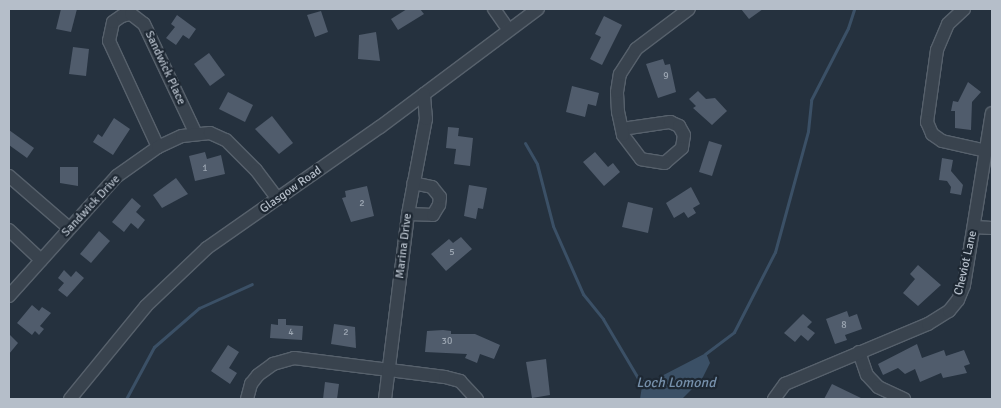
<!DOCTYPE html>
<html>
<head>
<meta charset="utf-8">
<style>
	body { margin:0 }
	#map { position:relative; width:1001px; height:408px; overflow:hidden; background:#25313e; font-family:Signika,sans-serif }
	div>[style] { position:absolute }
	.water>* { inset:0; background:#3b5066 }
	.stream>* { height:3px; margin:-1.5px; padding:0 1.5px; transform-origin:1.5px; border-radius:1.5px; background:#3b5066 }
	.building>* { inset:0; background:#505c6c }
	.roads { filter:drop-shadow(1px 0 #57616c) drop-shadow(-1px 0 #57616c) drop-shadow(0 1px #57616c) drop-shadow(0 -1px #57616c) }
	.minor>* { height:12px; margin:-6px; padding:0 6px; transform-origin:6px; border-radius:6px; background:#39434e }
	span { translate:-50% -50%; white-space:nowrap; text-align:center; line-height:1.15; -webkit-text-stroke:4.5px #1e2833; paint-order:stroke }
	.number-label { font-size:10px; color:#9ca6b2 }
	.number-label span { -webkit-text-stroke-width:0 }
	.street-label { font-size:12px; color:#b5bec9 }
	.water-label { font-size:14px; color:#7690ab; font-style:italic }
	.frame { position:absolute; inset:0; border:10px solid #b5bec9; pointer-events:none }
</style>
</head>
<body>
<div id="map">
	<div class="water">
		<div style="clip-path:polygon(706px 353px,710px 363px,702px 379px,682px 399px,640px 399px,643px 380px,652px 381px)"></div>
	</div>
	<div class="stream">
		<div style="left:525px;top:143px;width:24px;rotate:60deg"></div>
		<div style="left:537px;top:164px;width:64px;rotate:75.5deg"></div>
		<div style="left:553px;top:226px;width:74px;rotate:66.2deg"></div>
		<div style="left:583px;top:294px;width:32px;rotate:51deg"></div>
		<div style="left:603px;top:319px;width:77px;rotate:59.4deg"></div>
		<div style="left:705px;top:354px;width:36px;rotate:-37deg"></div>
		<div style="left:734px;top:332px;width:90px;rotate:-62.9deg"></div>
		<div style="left:775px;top:252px;width:125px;rotate:-74.7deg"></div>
		<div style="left:808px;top:131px;width:31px;rotate:-84deg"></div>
		<div style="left:811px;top:100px;width:81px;rotate:-62.8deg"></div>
		<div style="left:848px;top:28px;width:20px;rotate:-72deg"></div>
		<div style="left:126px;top:399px;width:59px;rotate:-61.7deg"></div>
		<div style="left:154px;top:347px;width:60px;rotate:-40.9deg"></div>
		<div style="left:199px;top:308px;width:58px;rotate:-24.4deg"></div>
	</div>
	<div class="building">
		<div style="clip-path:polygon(61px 9px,77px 9px,71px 32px,56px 29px)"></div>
		<div style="clip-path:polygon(407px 9px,420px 9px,424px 14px,398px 30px,391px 19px)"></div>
		<div style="clip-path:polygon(741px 9px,763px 9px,749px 19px)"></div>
		<div style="clip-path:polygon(321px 11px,328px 32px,315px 37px,307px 15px)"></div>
		<div style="clip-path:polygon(177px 15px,196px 29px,189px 39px,183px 35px,176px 45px,166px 38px,175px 27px,171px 24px)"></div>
		<div style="clip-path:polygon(604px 16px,622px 25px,602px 65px,590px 59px,601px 37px,595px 34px)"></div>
		<div style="clip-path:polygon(376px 32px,380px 61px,358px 59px,359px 35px)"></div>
		<div style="clip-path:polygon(73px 47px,89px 49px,86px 76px,69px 74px)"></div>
		<div style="clip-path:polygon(209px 53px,225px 75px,210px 86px,194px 64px)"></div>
		<div style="clip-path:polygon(663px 59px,665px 65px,670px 64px,676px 92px,658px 98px,646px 64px)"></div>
		<div style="clip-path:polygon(968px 82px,981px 92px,972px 102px,971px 130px,955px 128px,955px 111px,951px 111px,953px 101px,958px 102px)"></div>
		<div style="clip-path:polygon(572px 86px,599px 93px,596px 106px,588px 104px,585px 117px,566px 112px)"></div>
		<div style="clip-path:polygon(698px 91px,706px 99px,715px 98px,727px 111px,712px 125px,693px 108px,696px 106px,689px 99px)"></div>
		<div style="clip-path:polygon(228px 92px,253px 105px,245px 122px,219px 109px)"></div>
		<div style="clip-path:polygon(272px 116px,293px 143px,279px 154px,255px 129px)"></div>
		<div style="clip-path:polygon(114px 118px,130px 129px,113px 155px,93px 142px,98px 134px,102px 137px)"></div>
		<div style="clip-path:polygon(448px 127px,459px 128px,458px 136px,473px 138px,470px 166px,454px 164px,456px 149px,446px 148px)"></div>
		<div style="clip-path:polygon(9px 130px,34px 148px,27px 158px,9px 145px)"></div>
		<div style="clip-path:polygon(709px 141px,722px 145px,712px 176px,699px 172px)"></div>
		<div style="clip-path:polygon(205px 152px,207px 159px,221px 155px,225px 174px,195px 181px,189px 156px)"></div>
		<div style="clip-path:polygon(595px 152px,608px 167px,613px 163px,620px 172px,604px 186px,583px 162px)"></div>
		<div style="clip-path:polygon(942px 158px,953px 160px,951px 171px,963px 185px,961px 195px,950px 193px,951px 187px,947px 181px,939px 180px)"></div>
		<div style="clip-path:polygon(60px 167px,78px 167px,78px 186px,60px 183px)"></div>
		<div style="clip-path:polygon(176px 178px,188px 194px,162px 208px,153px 195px)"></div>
		<div style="clip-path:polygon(469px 185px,487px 188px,483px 209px,478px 208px,476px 219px,464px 216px)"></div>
		<div style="clip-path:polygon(367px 186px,374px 216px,351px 222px,342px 198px,346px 197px,345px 191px)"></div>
		<div style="clip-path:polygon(691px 187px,700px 204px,693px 208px,696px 213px,688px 218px,684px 212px,674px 218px,666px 203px)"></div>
		<div style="clip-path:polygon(132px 198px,141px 206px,136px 212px,145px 220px,138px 229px,131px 223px,124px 232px,112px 222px)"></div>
		<div style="clip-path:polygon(628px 202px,653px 208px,648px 233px,622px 227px)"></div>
		<div style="clip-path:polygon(99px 231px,110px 241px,91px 263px,80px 254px)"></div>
		<div style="clip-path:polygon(461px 237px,472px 249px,446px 271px,431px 254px,449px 239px,453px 243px)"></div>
		<div style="clip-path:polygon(918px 265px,941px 285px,918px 306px,903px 293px,915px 279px,910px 274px)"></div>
		<div style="clip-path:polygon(64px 270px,71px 277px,76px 271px,84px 278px,67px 297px,58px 290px,64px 283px,58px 278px)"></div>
		<div style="clip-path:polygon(32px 305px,39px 311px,42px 307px,51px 313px,40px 326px,44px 329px,39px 335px,35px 331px,32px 335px,17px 323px)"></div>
		<div style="clip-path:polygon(847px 311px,849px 317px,857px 314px,862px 329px,845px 335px,847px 340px,835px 344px,826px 319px)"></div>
		<div style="clip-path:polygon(803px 314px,812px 322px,807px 327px,815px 333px,808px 341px,801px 335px,795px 342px,784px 333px)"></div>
		<div style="clip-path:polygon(278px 319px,286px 319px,286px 325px,303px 326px,302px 340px,270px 338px,271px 324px,278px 325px)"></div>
		<div style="clip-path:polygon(334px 324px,355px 327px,356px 348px,331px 344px)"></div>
		<div style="clip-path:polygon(443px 330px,451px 331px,451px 334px,475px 334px,500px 345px,494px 359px,480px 354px,477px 363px,465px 358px,467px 354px,425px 352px,427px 331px)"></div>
		<div style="clip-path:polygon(9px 334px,18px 343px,9px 354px)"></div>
		<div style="clip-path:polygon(917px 344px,922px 358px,944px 350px,946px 356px,964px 350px,970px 364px,964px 366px,967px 373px,943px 378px,941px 373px,920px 382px,915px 369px,905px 374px,898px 368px,883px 375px,878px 364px)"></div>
		<div style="clip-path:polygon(228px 345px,239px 352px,229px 368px,237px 373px,230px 384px,211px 371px)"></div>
		<div style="clip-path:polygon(546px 359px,550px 395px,532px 398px,526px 362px)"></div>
		<div style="clip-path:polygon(325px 382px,339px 384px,337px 399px,323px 399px)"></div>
		<div style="clip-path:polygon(832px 384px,863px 399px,824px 399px)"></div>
	</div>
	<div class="roads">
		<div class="minor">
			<div style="left:494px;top:9px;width:24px;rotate:55deg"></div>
			<div style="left:964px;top:9px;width:22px;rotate:137deg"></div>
			<div style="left:948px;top:24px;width:28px;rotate:113deg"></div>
			<div style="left:937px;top:50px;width:73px;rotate:97.9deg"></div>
			<div style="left:927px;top:122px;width:13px;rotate:67deg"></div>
			<div style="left:932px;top:134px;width:12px;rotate:35deg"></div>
			<div style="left:942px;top:141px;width:45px;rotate:12.8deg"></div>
			<div style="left:622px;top:129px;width:49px;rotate:-8.3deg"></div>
			<div style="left:670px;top:122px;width:10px;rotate:24deg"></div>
			<div style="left:679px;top:126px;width:10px;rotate:61deg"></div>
			<div style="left:684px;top:135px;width:13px;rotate:99deg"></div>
			<div style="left:682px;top:148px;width:23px;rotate:139deg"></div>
			<div style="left:665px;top:163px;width:24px;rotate:-171deg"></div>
			<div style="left:641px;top:159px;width:30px;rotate:-127deg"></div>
			<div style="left:623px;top:135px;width:24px;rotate:-102deg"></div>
			<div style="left:618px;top:112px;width:20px;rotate:-93deg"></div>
			<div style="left:617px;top:92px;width:18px;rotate:-81deg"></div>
			<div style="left:620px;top:74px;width:30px;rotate:-57deg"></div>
			<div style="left:636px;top:49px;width:66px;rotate:-37deg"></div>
			<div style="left:158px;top:147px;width:117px;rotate:-114.8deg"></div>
			<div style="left:109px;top:41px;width:19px;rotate:-78deg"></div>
			<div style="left:113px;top:22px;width:11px;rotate:-34deg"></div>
			<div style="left:122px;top:16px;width:9px;rotate:-13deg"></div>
			<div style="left:131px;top:14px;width:16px;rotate:38deg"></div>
			<div style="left:144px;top:24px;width:119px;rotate:64.7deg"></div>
			<div style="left:9px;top:176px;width:79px;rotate:40.9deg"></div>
			<div style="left:408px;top:214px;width:25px;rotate:2deg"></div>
			<div style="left:433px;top:215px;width:12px;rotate:-59deg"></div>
			<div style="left:439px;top:205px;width:8px;rotate:-83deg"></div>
			<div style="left:440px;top:197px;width:13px;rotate:-129deg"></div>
			<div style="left:432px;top:187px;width:19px;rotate:-168deg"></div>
			<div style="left:974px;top:227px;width:18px;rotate:3deg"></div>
			<div style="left:9px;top:230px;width:44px;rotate:43.2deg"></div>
			<div style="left:9px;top:296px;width:161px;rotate:-48deg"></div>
			<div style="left:117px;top:176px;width:50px;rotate:-35.3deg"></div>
			<div style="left:158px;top:147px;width:26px;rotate:-25deg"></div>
			<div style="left:182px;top:136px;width:28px;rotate:-6deg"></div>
			<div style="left:210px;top:133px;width:17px;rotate:24deg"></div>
			<div style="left:226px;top:140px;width:42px;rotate:45deg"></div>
			<div style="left:256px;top:170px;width:36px;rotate:53deg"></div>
			<div style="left:859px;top:352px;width:24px;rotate:71deg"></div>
			<div style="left:867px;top:375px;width:16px;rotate:47deg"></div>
			<div style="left:878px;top:387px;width:29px;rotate:25deg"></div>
			<div style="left:70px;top:399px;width:120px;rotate:-50.7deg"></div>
			<div style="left:146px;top:306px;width:84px;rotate:-43.6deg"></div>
			<div style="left:207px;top:248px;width:211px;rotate:-35deg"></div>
			<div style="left:380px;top:127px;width:197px;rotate:-36.8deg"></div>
			<div style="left:247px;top:399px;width:16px;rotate:-75deg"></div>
			<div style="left:251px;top:384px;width:11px;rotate:-52deg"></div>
			<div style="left:258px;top:375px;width:19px;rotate:-36deg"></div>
			<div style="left:273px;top:364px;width:22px;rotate:-16deg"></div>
			<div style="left:294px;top:358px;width:152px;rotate:7.2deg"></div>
			<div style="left:445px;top:377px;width:16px;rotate:15deg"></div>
			<div style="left:460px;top:381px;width:25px;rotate:47deg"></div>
			<div style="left:385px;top:399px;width:186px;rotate:-82.9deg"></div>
			<div style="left:408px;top:214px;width:97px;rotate:-79.3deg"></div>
			<div style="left:426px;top:119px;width:25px;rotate:-95deg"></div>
			<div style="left:774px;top:399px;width:19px;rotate:-54deg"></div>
			<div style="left:785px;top:384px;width:155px;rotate:-22.8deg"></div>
			<div style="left:928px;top:324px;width:25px;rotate:-32deg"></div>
			<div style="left:949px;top:311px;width:14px;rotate:-51deg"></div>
			<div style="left:958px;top:300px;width:16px;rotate:-68deg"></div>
			<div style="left:964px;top:285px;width:174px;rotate:-80.8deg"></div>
		</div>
	</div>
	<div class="number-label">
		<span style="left:666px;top:77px">9</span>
		<span style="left:205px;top:169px">1</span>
		<span style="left:362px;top:204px">2</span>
		<span style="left:452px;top:253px">5</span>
		<span style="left:844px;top:326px">8</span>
		<span style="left:291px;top:333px">4</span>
		<span style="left:346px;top:333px">2</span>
		<span style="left:447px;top:342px">30</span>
	</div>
	<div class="street-label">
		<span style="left:165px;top:68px;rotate:65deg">Sandwick Place</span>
		<span style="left:291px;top:190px;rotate:-35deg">Glasgow Road</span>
		<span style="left:91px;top:206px;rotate:-47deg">Sandwick Drive</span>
		<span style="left:404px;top:246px;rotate:-83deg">Marina Drive</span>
		<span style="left:966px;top:263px;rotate:-77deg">Cheviot Lane</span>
	</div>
	<div class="water-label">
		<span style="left:676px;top:383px">Loch Lomond</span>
	</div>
	<div class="frame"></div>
</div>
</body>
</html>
